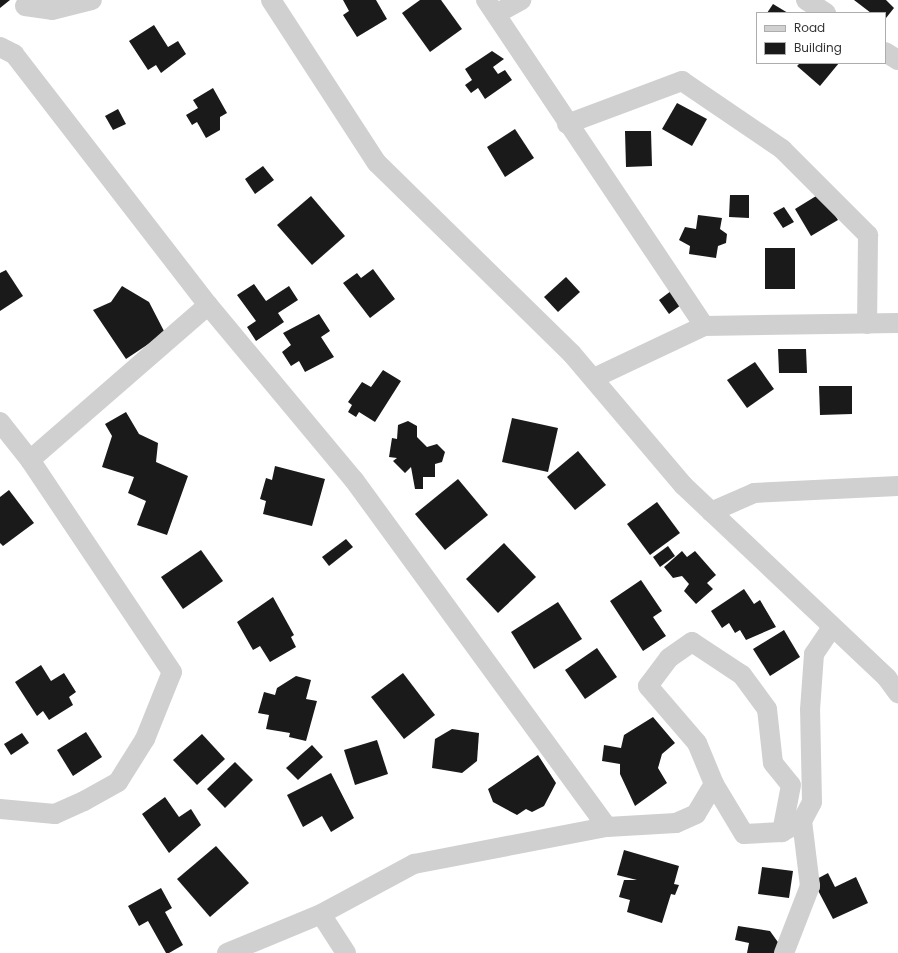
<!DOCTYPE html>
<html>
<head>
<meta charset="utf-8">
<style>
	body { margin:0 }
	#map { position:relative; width:898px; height:953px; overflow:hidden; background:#fff; font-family:Poppins,sans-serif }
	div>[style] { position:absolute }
	.building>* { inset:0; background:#1a1a1a }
	.minor>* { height:20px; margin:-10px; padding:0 10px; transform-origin:10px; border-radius:10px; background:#d0d0d0 }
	span { translate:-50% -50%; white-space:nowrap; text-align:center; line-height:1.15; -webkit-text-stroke:4px #fff; paint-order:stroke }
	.legend { position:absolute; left:756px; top:12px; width:130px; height:52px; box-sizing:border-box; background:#fff; border:1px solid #adadad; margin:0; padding:5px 7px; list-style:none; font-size:12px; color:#333 }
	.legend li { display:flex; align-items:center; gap:8px; height:20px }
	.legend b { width:20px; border:1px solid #adadad }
</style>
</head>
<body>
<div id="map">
	<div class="building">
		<div style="clip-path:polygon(0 0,10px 0,0 8px)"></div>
		<div style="clip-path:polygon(343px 0,376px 0,387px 19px,357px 37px,343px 15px,349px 11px)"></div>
		<div style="clip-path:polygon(420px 0,441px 0,462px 29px,430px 52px,402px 13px)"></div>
		<div style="clip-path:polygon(854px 0,886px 0,894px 8px,886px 18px,885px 13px,871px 13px)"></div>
		<div style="clip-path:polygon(773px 4px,788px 13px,767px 13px)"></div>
		<div style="clip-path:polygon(154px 25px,168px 47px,178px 41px,186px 54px,161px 73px,156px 65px,148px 70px,129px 41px)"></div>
		<div style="clip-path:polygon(492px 51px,504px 59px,493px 67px,498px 74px,505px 70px,512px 80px,485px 99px,478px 88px,471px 93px,465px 85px,472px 80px,465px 69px)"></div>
		<div style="clip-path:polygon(800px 63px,839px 63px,820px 86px,797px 66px)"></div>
		<div style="clip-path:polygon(213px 88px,227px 113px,220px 117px,220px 130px,206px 138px,197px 122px,192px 125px,186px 115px,198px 108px,193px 100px)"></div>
		<div style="clip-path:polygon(677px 103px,707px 119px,692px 146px,662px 129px)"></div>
		<div style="clip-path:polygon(118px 109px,126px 124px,113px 130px,105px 116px)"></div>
		<div style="clip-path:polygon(515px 129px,534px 158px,505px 177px,487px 147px)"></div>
		<div style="clip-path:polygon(625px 131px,651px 131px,652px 166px,626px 167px)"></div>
		<div style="clip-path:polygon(263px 166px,274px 180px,255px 194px,245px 179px)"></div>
		<div style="clip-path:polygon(821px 193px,838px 220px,811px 236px,795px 209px)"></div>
		<div style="clip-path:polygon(730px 195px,749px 195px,749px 218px,729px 217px)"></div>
		<div style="clip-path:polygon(311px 196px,345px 236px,312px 265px,277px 225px)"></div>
		<div style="clip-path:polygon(784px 207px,794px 222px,783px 228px,773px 213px)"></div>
		<div style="clip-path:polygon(698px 215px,722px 218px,720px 229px,727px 234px,726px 243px,718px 246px,716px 258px,689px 254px,690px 246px,679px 240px,685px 227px,696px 229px)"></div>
		<div style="clip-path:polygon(765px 248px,795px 248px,795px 289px,765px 289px)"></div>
		<div style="clip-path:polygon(373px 269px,395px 299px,370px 318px,343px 283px,357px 273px,361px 278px)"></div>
		<div style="clip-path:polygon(6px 270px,23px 296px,0 311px,0 273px)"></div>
		<div style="clip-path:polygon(566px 277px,580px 292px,558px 312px,544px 297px)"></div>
		<div style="clip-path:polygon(254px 284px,266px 301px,289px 286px,298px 300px,278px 313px,284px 322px,256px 341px,247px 327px,256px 321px,237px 295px)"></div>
		<div style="clip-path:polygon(122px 286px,149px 302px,165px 333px,126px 359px,93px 310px,111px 302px)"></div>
		<div style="clip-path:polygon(671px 291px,681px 305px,669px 314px,659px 300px)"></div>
		<div style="clip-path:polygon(319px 314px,330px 331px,321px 337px,334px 357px,305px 372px,299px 361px,291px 366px,282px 352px,291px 345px,283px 333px)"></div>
		<div style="clip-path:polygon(778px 349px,806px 349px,807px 373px,779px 373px)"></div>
		<div style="clip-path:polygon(755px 362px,774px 389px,747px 408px,727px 380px)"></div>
		<div style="clip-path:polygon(383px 370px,401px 381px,375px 422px,359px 412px,356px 417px,348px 412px,352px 405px,348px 402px,362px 382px,371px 387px)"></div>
		<div style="clip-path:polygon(819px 386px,852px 386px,852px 414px,820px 415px)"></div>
		<div style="clip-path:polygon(126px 412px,139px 434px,158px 443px,156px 462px,188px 476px,167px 535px,137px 525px,146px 501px,128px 493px,134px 477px,102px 467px,112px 436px,105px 424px)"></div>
		<div style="clip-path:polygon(512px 418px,558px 428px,548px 472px,502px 462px)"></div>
		<div style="clip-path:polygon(408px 421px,417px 426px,417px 437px,427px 447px,437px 444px,445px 452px,442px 462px,435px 464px,435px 477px,423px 477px,423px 489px,415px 489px,411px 467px,405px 473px,393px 461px,397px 458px,389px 457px,392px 438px,397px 439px,398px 425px)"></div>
		<div style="clip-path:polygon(578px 451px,606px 485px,575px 510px,547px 477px)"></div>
		<div style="clip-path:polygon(275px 466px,325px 479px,312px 526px,263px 514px,266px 501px,260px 499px,266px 478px,272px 480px)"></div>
		<div style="clip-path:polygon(458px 479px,488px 515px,445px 550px,415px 514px)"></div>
		<div style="clip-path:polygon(9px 490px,34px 523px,3px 546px,0 543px,0 497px)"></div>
		<div style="clip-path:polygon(657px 502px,680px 533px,650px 555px,627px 524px)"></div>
		<div style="clip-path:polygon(346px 539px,353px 547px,329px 566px,322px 557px)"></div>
		<div style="clip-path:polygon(504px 543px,536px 577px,498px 613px,466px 579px)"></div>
		<div style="clip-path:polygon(668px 546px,675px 556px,660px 567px,653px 557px)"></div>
		<div style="clip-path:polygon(201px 550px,223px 581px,183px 609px,161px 577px)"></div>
		<div style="clip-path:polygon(682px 551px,687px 557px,695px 551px,716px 575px,707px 583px,713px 589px,696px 604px,684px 591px,689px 584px,682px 576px,673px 578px,664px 567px)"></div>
		<div style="clip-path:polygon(641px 580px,662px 611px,653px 617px,666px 636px,643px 651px,610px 601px)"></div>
		<div style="clip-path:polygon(744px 589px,754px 604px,760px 600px,776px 627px,746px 640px,740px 630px,735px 633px,729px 623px,722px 628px,711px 611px)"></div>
		<div style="clip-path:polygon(273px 597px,294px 635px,291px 637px,296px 647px,270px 662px,260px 646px,253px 650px,237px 622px)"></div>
		<div style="clip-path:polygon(558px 602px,582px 639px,534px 669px,511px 632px)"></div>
		<div style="clip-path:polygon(784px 630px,800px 657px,770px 676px,753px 649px)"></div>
		<div style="clip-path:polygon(597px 648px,617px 677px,585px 699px,565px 670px)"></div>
		<div style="clip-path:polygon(41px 665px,51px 681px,64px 673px,76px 692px,69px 697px,73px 705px,49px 720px,43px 711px,37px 716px,15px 682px)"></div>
		<div style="clip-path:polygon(403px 673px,435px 715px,404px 739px,371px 697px)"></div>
		<div style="clip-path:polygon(296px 676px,311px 680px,306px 699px,317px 701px,306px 741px,289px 737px,290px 733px,266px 729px,269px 715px,258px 713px,264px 692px,275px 695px,277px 688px)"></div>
		<div style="clip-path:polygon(653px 717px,675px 743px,662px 754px,658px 768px,667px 783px,635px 806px,620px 774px,620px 764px,602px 761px,604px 745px,621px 748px,624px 735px)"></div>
		<div style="clip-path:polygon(452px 729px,479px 733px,477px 761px,462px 773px,432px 768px,435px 739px)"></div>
		<div style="clip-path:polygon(86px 732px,102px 757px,73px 776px,57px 750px)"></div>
		<div style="clip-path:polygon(22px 733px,29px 743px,11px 755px,4px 744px)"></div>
		<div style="clip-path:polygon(202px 734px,225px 759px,197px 785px,173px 760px)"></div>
		<div style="clip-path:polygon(377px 740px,388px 774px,355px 785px,344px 750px)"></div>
		<div style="clip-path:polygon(312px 745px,323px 757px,298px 780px,286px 768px)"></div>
		<div style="clip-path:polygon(538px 755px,556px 783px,544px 806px,532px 812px,526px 809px,517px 815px,493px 802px,488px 789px)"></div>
		<div style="clip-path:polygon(235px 762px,253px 780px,225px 808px,207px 789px)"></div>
		<div style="clip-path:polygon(331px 773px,354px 818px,331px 832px,322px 816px,303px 827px,287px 795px)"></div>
		<div style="clip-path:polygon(165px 797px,179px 817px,191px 809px,201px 825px,169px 853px,142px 814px)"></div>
		<div style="clip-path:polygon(216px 846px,249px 883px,210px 917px,177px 879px)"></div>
		<div style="clip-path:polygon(624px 850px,679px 866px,674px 884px,679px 885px,675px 895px,671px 894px,662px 923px,627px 912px,630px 900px,619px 897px,624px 880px,637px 880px,617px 875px)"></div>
		<div style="clip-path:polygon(762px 867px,793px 871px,789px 898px,758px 894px)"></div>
		<div style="clip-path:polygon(828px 873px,835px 887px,856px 877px,868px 903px,833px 919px,813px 881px)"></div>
		<div style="clip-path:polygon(161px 888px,172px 908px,165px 912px,183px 945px,169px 953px,166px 953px,148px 921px,139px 926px,128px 906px)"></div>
		<div style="clip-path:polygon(738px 926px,770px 931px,780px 945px,778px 953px,747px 953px,749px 943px,735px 940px)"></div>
	</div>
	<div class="minor">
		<div style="left:271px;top:0;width:194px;rotate:57deg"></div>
		<div style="left:377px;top:163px;width:273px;rotate:44.4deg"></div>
		<div style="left:572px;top:354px;width:172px;rotate:49.7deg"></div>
		<div style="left:683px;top:485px;width:281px;rotate:43.4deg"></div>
		<div style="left:887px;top:678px;width:19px;rotate:54deg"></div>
		<div style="left:486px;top:0;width:392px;rotate:56.2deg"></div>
		<div style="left:806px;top:0;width:24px;rotate:33deg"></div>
		<div style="left:25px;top:6px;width:27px;rotate:8deg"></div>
		<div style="left:52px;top:10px;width:41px;rotate:-14deg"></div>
		<div style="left:496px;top:14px;width:29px;rotate:-29deg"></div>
		<div style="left:0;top:47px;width:16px;rotate:27deg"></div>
		<div style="left:14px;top:54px;width:317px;rotate:52.3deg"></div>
		<div style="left:885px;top:52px;width:15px;rotate:32deg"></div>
		<div style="left:567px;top:124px;width:123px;rotate:-20.5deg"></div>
		<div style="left:682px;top:81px;width:121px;rotate:34.2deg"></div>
		<div style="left:782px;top:149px;width:122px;rotate:45deg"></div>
		<div style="left:868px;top:235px;width:89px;rotate:90.6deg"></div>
		<div style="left:594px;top:378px;width:122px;rotate:-25.3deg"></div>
		<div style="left:704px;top:326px;width:194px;rotate:-0.9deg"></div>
		<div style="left:0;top:422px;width:48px;rotate:51.7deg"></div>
		<div style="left:711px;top:512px;width:47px;rotate:-23.8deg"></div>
		<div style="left:754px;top:493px;width:144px;rotate:-2.8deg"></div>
		<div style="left:0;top:809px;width:55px;rotate:5.2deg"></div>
		<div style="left:55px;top:814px;width:32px;rotate:-24deg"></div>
		<div style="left:84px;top:801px;width:39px;rotate:-29deg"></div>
		<div style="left:118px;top:782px;width:51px;rotate:-57.9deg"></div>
		<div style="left:145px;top:739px;width:72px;rotate:-68.1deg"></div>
		<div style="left:172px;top:672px;width:255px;rotate:-123.8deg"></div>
		<div style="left:30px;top:460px;width:236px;rotate:-41deg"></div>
		<div style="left:208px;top:305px;width:228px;rotate:50.2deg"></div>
		<div style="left:354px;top:480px;width:429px;rotate:53.9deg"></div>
		<div style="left:607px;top:827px;width:69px;rotate:-3.3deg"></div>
		<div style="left:676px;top:823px;width:22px;rotate:-24deg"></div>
		<div style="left:696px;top:814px;width:35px;rotate:-59deg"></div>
		<div style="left:714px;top:784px;width:44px;rotate:-112.5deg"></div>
		<div style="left:697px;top:743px;width:75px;rotate:-130.7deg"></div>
		<div style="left:648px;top:686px;width:35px;rotate:-53deg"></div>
		<div style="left:669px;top:658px;width:28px;rotate:-35deg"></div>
		<div style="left:692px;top:642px;width:60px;rotate:33.4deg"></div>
		<div style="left:742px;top:675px;width:42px;rotate:53.7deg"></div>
		<div style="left:767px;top:709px;width:54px;rotate:83.7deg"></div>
		<div style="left:773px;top:763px;width:28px;rotate:51deg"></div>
		<div style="left:791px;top:785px;width:48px;rotate:100.8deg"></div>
		<div style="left:782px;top:832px;width:38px;rotate:177deg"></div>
		<div style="left:744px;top:834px;width:58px;rotate:-121deg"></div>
		<div style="left:782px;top:832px;width:23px;rotate:-29deg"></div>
		<div style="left:802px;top:821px;width:21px;rotate:-62deg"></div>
		<div style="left:812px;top:802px;width:92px;rotate:-91.2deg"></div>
		<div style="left:810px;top:710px;width:56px;rotate:-85.9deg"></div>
		<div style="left:814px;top:654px;width:32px;rotate:-56deg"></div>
		<div style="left:227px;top:953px;width:102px;rotate:-22.5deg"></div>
		<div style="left:346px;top:953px;width:46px;rotate:-122.7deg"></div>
		<div style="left:321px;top:914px;width:106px;rotate:-28.3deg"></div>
		<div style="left:414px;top:864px;width:197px;rotate:-10.9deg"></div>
		<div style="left:784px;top:953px;width:72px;rotate:-68.8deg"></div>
		<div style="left:810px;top:886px;width:65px;rotate:-97deg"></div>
	</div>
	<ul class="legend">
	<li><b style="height:5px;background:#d0d0d0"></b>Road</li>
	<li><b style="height:11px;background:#1a1a1a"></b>Building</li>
	</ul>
</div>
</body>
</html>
